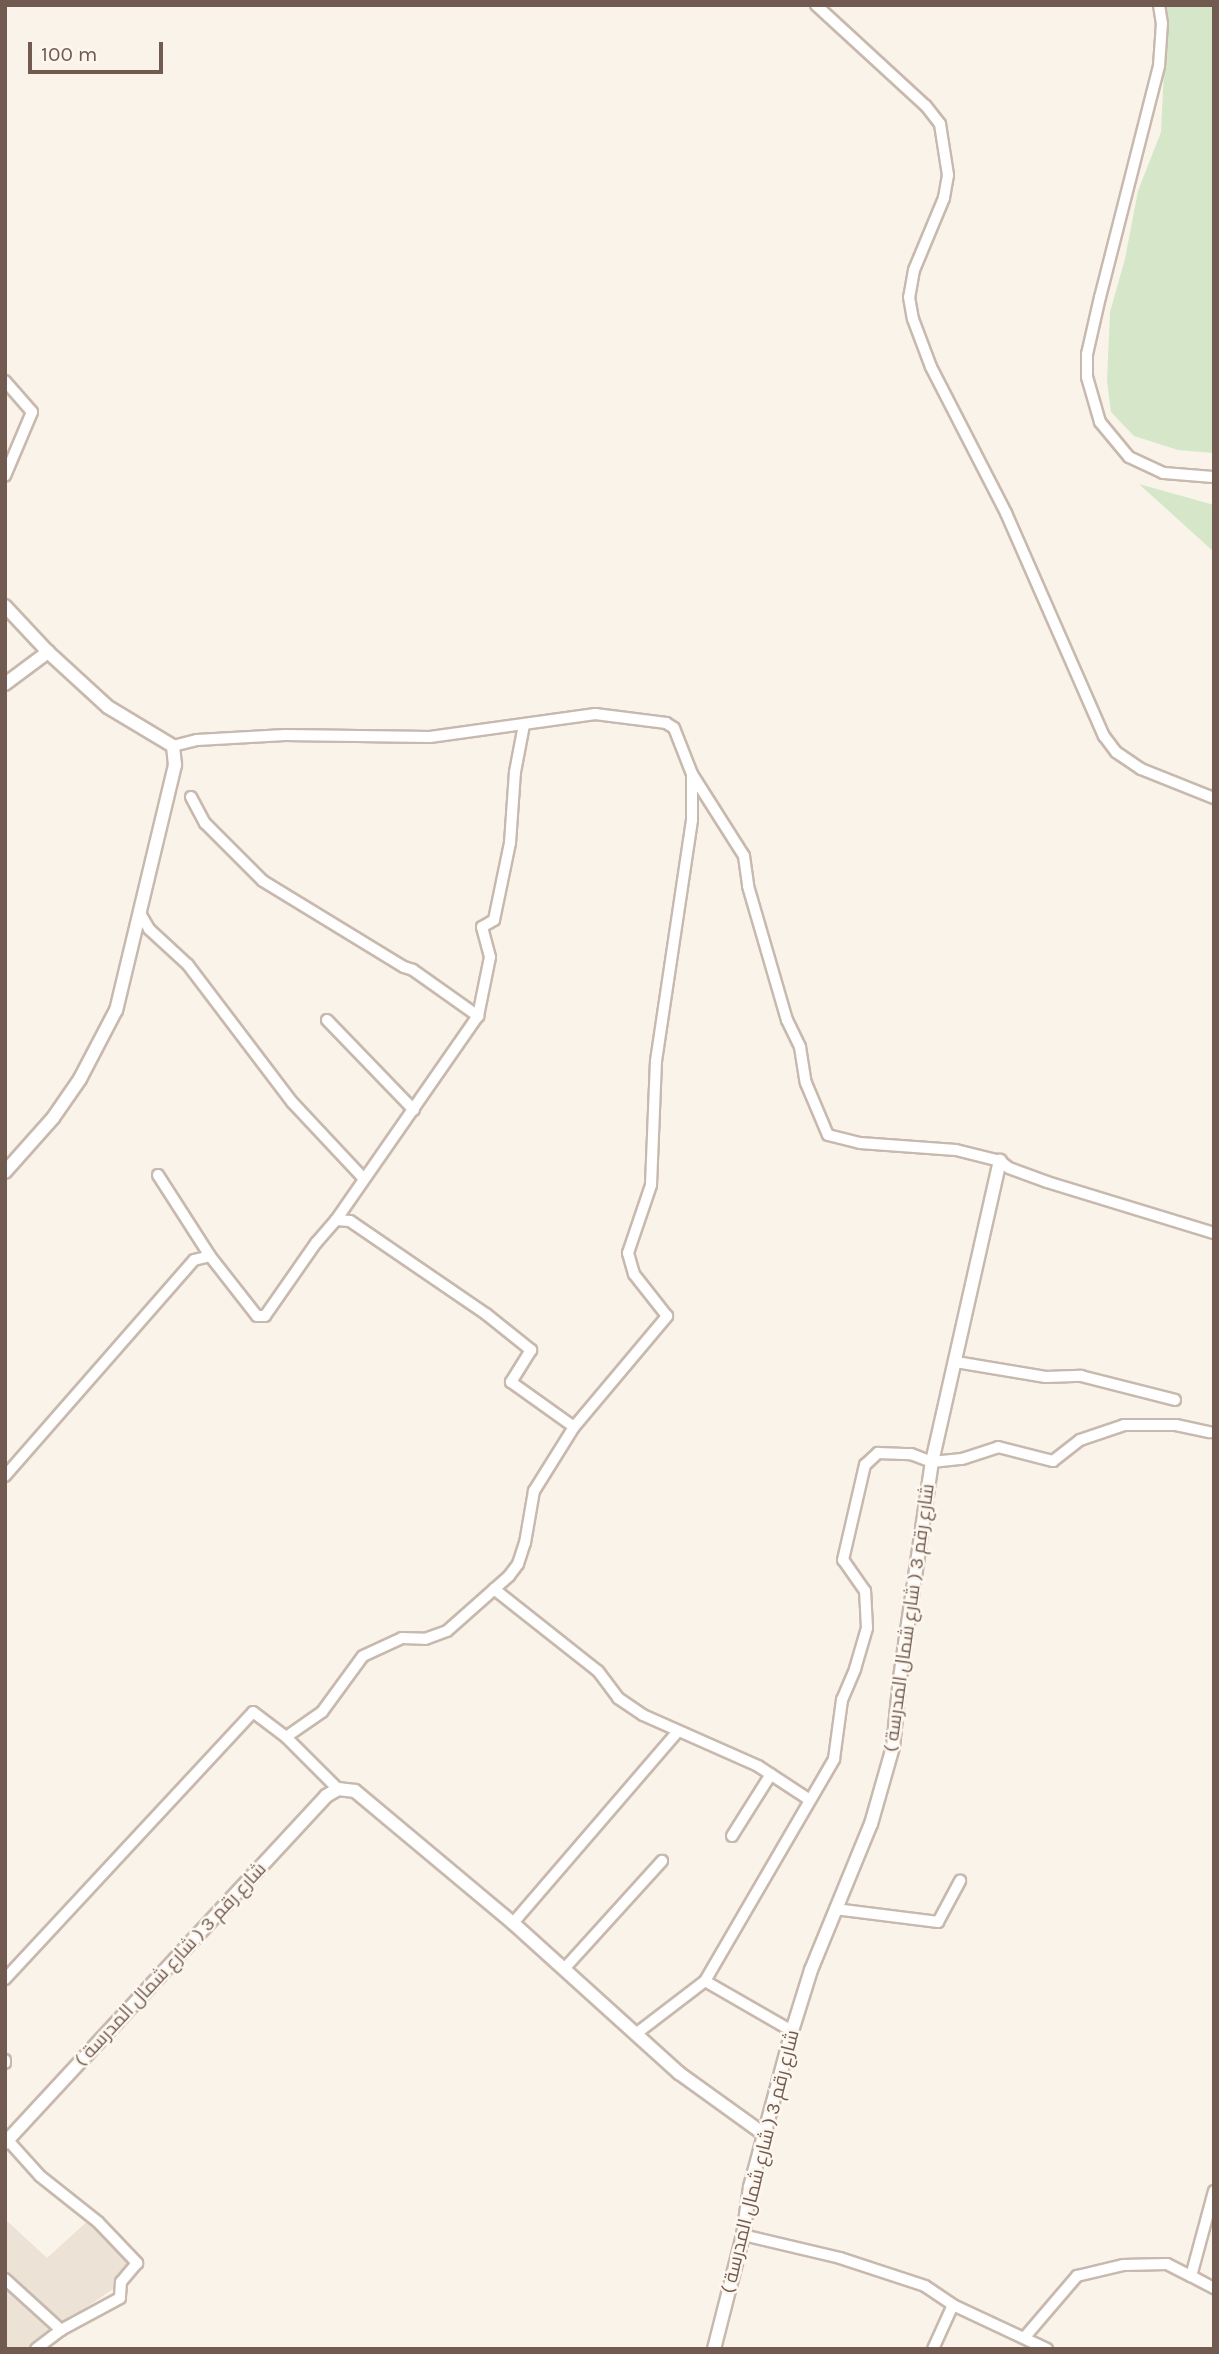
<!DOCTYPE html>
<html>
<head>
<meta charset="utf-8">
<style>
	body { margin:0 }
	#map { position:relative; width:1219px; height:2354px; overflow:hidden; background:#faf3e9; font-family:Karla,Cairo,sans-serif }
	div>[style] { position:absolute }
	.residential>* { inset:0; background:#ede2d6 }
	.green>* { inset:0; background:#d5e6c9 }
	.roads { filter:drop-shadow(2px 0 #c8b9ae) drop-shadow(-2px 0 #c8b9ae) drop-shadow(0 2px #c8b9ae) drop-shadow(0 -2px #c8b9ae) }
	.minor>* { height:10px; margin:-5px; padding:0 5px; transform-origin:5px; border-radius:5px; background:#fff }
	.tertiary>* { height:12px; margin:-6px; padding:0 6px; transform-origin:6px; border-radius:6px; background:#fff }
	span { translate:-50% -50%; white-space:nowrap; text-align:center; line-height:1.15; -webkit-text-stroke:5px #fdf7ef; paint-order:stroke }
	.street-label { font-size:19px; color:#715b50 }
	.frame { position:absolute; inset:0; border:7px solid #715b50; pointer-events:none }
	.scale { position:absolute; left:28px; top:42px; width:135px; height:32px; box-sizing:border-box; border:4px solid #715b50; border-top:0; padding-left:9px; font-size:21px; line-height:24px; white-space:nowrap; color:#715b50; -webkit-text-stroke:5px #fdf7ef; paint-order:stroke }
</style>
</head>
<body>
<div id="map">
	<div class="residential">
		<div style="clip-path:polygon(91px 2218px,133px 2269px,113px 2289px,46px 2335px,31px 2349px,5px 2349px,5px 2219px,47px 2258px)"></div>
	</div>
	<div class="green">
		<div style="clip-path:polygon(1165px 5px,1214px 5px,1214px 453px,1178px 450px,1134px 436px,1111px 412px,1107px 381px,1110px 312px,1125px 259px,1138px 191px,1161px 132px,1167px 10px)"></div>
		<div style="clip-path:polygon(1139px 484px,1214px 505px,1214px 552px)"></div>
	</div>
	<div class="roads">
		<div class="minor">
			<div style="left:816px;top:5px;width:149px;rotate:42.6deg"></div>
			<div style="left:926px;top:106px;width:23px;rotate:52deg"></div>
			<div style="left:940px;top:124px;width:52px;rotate:81.1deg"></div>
			<div style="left:948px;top:175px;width:23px;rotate:100deg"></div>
			<div style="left:944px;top:198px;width:78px;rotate:112.6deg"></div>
			<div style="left:914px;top:270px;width:27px;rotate:100deg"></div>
			<div style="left:909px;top:297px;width:22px;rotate:80deg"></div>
			<div style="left:913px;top:319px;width:51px;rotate:69.4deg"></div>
			<div style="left:931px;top:367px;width:164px;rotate:62.8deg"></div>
			<div style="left:1006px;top:513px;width:244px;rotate:66.3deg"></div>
			<div style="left:1104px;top:736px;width:20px;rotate:53deg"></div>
			<div style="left:1116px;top:752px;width:30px;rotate:34deg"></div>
			<div style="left:1141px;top:769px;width:79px;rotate:21.7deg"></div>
			<div style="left:1159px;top:5px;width:18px;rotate:81deg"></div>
			<div style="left:1162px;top:23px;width:43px;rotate:94deg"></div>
			<div style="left:1159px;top:66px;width:238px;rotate:104.3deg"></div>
			<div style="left:1100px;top:297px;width:58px;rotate:102.8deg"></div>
			<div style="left:1087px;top:354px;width:23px;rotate:90deg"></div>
			<div style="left:1087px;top:377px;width:47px;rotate:73.9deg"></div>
			<div style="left:1100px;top:422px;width:45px;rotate:50.4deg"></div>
			<div style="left:1129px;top:457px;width:38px;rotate:25deg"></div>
			<div style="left:1163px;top:473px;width:51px;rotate:4.5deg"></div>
			<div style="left:5px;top:381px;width:41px;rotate:48.9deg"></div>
			<div style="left:32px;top:412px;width:69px;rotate:112.9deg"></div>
			<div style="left:173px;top:746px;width:25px;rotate:-14deg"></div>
			<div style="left:197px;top:740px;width:88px;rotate:-3.3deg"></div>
			<div style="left:285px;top:735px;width:145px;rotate:0.8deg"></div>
			<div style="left:430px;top:737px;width:167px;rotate:-7.9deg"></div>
			<div style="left:595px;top:714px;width:72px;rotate:7.2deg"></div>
			<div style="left:666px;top:723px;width:9px;rotate:32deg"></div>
			<div style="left:674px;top:728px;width:49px;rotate:68.6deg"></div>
			<div style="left:692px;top:774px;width:97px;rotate:57.6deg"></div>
			<div style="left:744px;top:856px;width:30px;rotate:82deg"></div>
			<div style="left:748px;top:886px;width:140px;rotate:73.8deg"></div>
			<div style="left:787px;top:1020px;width:30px;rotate:64deg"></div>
			<div style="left:800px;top:1047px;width:36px;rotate:81deg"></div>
			<div style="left:806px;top:1083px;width:56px;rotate:67.1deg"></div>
			<div style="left:828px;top:1135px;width:33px;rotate:14deg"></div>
			<div style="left:860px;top:1143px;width:96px;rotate:4.2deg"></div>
			<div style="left:956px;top:1150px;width:45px;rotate:14deg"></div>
			<div style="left:1000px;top:1161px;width:11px;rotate:38deg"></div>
			<div style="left:1009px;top:1168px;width:40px;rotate:20.2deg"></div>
			<div style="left:1047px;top:1182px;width:175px;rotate:17deg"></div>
			<div style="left:191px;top:797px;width:30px;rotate:62deg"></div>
			<div style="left:205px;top:823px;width:82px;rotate:45deg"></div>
			<div style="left:263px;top:881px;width:165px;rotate:31.4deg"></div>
			<div style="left:404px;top:967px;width:9px;rotate:18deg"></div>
			<div style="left:413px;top:970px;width:80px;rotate:35.3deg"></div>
			<div style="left:141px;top:915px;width:16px;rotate:60deg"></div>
			<div style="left:149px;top:929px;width:53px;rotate:42.7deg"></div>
			<div style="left:188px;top:965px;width:172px;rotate:52.8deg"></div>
			<div style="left:292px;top:1102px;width:104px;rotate:46.9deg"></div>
			<div style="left:327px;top:1020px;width:125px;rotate:46deg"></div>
			<div style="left:158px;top:1175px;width:96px;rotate:57.3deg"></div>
			<div style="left:210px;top:1256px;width:76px;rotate:51.9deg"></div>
			<div style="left:257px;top:1316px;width:8px"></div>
			<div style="left:265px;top:1316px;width:89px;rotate:-55.1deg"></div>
			<div style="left:316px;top:1243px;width:30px;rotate:-49deg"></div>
			<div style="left:336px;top:1220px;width:14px;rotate:4deg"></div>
			<div style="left:350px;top:1221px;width:165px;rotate:34.4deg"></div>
			<div style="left:486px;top:1314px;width:58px;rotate:38.7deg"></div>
			<div style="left:531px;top:1350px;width:38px;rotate:122deg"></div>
			<div style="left:511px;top:1382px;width:77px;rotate:35.5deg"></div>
			<div style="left:336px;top:1220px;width:249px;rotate:-55.2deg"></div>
			<div style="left:478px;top:1016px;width:60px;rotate:-78.5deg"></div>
			<div style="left:490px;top:957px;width:31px;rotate:-105deg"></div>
			<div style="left:482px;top:927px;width:14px;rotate:-30deg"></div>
			<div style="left:494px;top:920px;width:79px;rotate:-78.3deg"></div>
			<div style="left:510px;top:843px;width:71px;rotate:-86deg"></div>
			<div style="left:515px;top:772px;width:48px;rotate:-79.2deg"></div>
			<div style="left:956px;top:1362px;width:91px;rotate:9.5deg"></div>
			<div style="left:1046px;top:1377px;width:35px;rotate:-2deg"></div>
			<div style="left:1081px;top:1376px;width:97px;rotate:14.3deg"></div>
			<div style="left:5px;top:1476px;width:287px;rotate:-48.8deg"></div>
			<div style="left:194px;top:1260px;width:16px;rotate:-14deg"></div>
			<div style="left:494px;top:1589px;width:132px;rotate:38.3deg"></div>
			<div style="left:598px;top:1671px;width:34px;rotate:53deg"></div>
			<div style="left:618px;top:1698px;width:30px;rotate:34deg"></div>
			<div style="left:643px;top:1715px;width:126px;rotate:23.9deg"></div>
			<div style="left:758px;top:1766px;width:62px;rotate:33.2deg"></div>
			<div style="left:286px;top:1737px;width:74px;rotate:45deg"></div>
			<div style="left:732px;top:1836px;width:73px;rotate:-57.8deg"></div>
			<div style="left:835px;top:1909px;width:104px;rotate:7.2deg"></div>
			<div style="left:938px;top:1922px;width:47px;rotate:-61.8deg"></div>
			<div style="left:513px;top:1923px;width:253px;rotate:-49.3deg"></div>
			<div style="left:564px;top:1969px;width:146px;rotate:-47.8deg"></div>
			<div style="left:5px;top:1979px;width:364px;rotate:-47.1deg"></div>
			<div style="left:253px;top:1712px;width:41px;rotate:37.1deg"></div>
			<div style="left:286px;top:1737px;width:44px;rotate:-34.8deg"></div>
			<div style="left:322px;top:1712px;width:69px;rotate:-53.8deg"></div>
			<div style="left:363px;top:1656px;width:43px;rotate:-24.8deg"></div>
			<div style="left:402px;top:1638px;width:23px;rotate:2deg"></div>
			<div style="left:425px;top:1639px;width:23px;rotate:-20deg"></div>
			<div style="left:447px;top:1631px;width:83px;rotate:-41.6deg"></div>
			<div style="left:509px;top:1576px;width:15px;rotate:-53deg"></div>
			<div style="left:518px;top:1564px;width:22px;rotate:-72deg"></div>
			<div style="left:525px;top:1543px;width:53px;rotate:-80.2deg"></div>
			<div style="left:534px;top:1491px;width:75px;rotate:-58deg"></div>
			<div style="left:574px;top:1427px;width:145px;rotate:-50deg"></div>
			<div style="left:667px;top:1316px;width:53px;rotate:-128.2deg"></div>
			<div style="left:634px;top:1274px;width:22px;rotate:-106deg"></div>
			<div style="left:628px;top:1253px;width:72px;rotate:-71.3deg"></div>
			<div style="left:651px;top:1185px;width:124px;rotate:-87.7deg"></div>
			<div style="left:656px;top:1061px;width:244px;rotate:-81.5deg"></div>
			<div style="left:692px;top:820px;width:46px;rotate:-90deg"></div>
			<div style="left:705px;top:1981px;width:100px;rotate:29.9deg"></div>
			<div style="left:637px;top:2033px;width:86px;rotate:-37.4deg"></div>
			<div style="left:705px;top:1981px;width:257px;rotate:-59.8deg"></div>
			<div style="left:834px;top:1759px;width:60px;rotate:-82.3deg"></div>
			<div style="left:842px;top:1700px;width:34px;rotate:-67deg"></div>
			<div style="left:855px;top:1669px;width:43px;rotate:-73.7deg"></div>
			<div style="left:867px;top:1628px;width:37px;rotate:-93deg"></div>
			<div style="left:865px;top:1591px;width:38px;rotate:-125deg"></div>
			<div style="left:843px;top:1560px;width:98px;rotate:-77deg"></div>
			<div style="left:865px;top:1465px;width:18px;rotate:-43deg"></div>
			<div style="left:878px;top:1453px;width:33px;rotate:2deg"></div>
			<div style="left:911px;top:1454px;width:22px;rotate:21deg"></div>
			<div style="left:932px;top:1462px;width:30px;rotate:-6deg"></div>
			<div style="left:962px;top:1459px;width:38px;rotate:-18deg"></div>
			<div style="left:998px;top:1447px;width:57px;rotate:14.3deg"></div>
			<div style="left:1053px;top:1461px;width:34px;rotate:-38deg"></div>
			<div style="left:1080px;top:1440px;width:46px;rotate:-18.8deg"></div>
			<div style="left:1124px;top:1425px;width:52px"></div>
			<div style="left:1176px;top:1425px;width:35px;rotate:12deg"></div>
			<div style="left:5px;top:2060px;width:3px;rotate:90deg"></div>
			<div style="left:5px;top:2137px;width:52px;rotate:48.1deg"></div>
			<div style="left:40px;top:2176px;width:74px;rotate:38.4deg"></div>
			<div style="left:98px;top:2222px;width:57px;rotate:46.4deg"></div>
			<div style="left:137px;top:2263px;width:25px;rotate:130deg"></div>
			<div style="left:121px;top:2282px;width:16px;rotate:94deg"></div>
			<div style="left:120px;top:2298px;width:67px;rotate:151.5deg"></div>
			<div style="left:61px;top:2330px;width:31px;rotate:143deg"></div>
			<div style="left:1214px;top:2191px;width:88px;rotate:105.1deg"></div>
			<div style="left:1191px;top:2276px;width:26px;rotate:28deg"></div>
			<div style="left:743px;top:2235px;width:100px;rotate:13.3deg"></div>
			<div style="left:840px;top:2258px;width:89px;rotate:18.2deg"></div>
			<div style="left:925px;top:2286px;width:34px;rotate:34deg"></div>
			<div style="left:953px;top:2305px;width:104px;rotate:25.1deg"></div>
			<div style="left:5px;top:2279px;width:76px;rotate:42.3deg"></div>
			<div style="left:1024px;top:2338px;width:82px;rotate:-49.5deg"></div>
			<div style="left:1077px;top:2276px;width:47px;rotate:-13.4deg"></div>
			<div style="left:1123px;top:2265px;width:44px;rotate:-1.3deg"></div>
			<div style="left:1167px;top:2264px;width:27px;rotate:27deg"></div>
			<div style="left:933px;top:2349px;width:48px;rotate:-65.6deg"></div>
		</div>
		<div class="tertiary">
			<div style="left:5px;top:606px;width:63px;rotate:46.9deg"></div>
			<div style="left:48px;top:652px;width:81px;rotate:42.5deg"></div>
			<div style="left:108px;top:707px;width:76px;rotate:31deg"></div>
			<div style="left:173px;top:746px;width:19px;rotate:84deg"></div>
			<div style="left:175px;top:765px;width:252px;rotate:103.5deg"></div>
			<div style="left:116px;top:1010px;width:78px;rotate:117.6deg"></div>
			<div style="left:80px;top:1079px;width:47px;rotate:124.7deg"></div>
			<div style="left:53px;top:1118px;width:72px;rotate:131.6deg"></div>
			<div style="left:5px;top:684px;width:54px;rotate:-36.7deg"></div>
			<div style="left:5px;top:2143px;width:473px;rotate:-47.2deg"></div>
			<div style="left:326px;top:1796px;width:14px;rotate:-30deg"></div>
			<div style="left:338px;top:1789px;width:17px;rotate:7deg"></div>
			<div style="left:355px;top:1791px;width:206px;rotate:39.9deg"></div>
			<div style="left:513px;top:1923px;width:224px;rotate:42.1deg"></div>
			<div style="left:679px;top:2073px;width:105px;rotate:35.7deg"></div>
			<div style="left:714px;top:2349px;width:118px;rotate:-75.7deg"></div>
			<div style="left:743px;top:2235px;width:49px;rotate:-81.7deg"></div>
			<div style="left:750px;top:2187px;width:162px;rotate:-74.9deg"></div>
			<div style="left:792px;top:2031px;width:64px;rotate:-72.7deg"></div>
			<div style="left:811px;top:1970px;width:158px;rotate:-67.7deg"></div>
			<div style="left:871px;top:1824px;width:80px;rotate:-74.1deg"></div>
			<div style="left:893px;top:1747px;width:69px;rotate:-84.2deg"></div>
			<div style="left:900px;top:1678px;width:218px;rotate:-81.6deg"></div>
			<div style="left:932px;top:1462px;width:309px;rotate:-77.3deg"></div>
		</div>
	</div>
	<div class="street-label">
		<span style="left:910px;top:1618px;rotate:-82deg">شارع رقم 3 ( شارع شمال المدرسة )</span>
		<span style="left:171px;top:1965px;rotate:-47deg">شارع رقم 3 ( شارع شمال المدرسة )</span>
		<span style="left:761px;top:2162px;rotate:-76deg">شارع رقم 3 ( شارع شمال المدرسة )</span>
	</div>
	<div class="frame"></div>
	<div class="scale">100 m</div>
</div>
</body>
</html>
